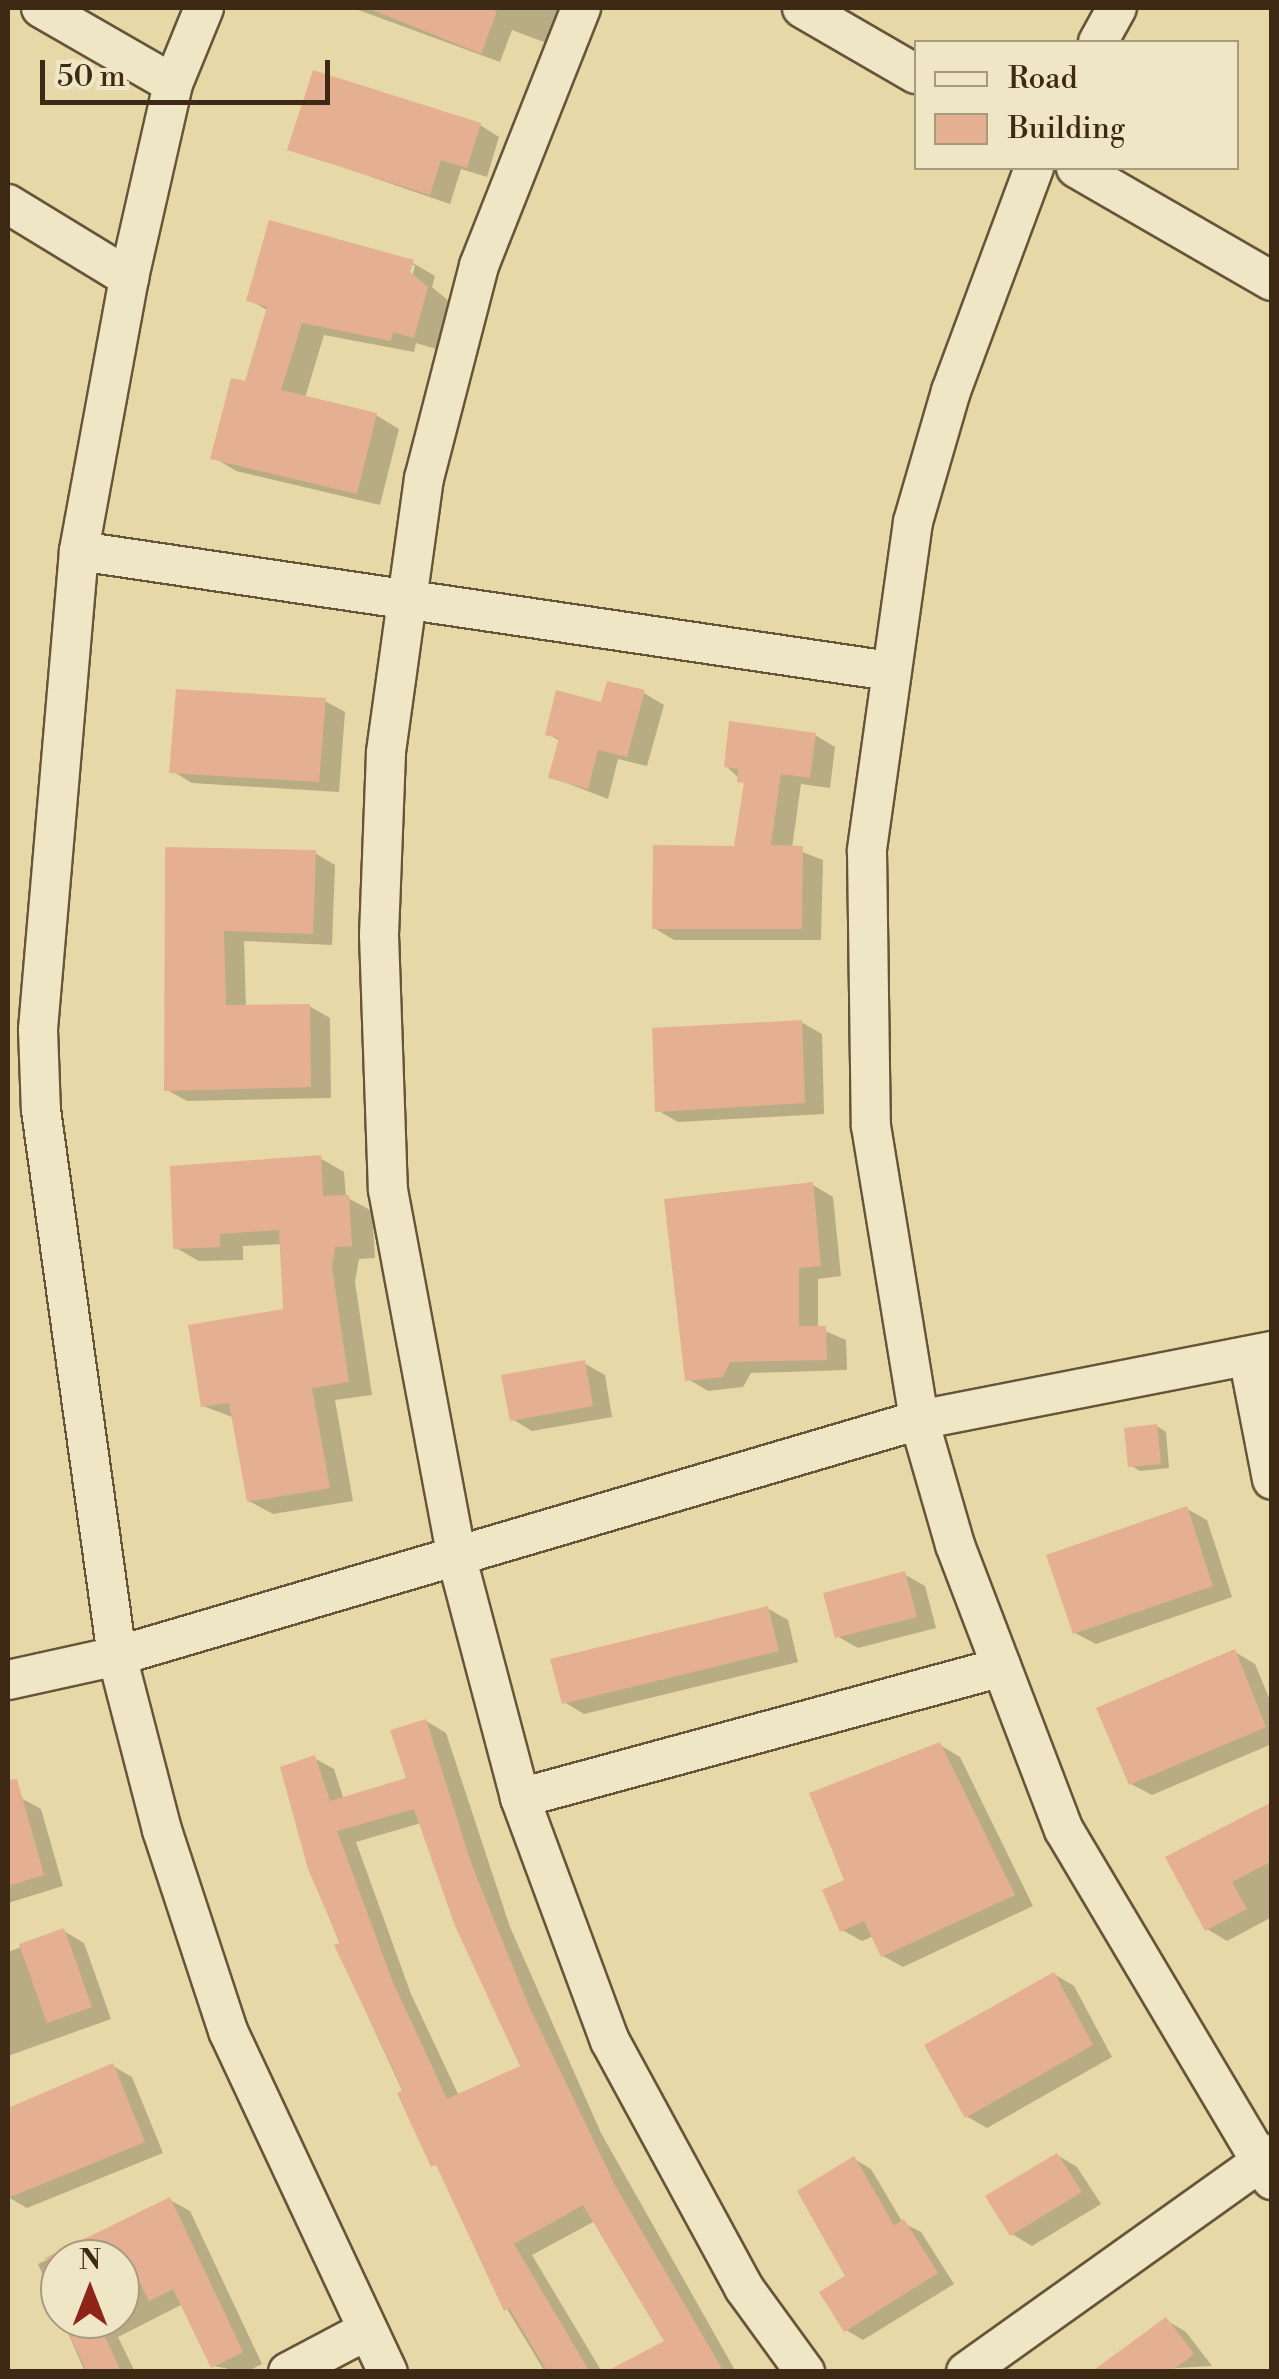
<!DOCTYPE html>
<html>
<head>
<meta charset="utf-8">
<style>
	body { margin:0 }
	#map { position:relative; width:1279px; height:2379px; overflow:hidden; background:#e7d8a7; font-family:"Libre Bodoni",serif }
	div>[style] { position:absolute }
	.shadow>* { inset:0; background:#0003 }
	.building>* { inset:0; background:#e5b092 }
	.roads { filter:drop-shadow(2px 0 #685539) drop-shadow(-2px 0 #685539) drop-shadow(0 2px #685539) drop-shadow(0 -2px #685539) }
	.minor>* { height:38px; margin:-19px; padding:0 19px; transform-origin:19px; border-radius:19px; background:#efe6c6 }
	span { translate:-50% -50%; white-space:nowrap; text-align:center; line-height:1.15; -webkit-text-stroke:10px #efe6c6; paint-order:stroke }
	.frame { position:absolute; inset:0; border:10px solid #3d2914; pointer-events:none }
	.legend { position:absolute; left:914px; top:40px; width:325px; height:130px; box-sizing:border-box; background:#efe6c6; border:2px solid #a89a7f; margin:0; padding:12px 18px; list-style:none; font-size:30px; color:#3d2914 }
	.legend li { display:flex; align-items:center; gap:20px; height:50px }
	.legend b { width:50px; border:2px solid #a89a7f }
	.north { position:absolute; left:40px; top:2239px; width:100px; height:100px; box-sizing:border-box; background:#efe6c6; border:2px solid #a89a7f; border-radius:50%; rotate:0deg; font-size:28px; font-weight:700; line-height:40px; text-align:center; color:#3d2914 }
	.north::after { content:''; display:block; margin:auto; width:35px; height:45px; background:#8f2418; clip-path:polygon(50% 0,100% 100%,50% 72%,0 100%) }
	.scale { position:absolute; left:40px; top:60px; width:290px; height:45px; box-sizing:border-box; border:5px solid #3d2914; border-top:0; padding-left:12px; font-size:30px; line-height:35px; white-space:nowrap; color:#3d2914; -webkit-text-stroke:8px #efe6c6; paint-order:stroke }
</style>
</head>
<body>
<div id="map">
	<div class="shadow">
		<div style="clip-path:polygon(353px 8px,562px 8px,549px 44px,512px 30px,500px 62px)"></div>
		<div style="clip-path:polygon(480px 125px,499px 137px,487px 177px,461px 169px,450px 204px,290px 149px)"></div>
		<div style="clip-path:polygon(evenodd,413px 263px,435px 276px,432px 287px,450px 302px,436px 349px,416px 343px,414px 352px,324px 335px,305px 398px,376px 415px,399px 429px,380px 505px,236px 471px,213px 457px,246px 384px,269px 311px,249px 300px,413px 263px,410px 265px,415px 265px,410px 285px,410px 265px)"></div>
		<div style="clip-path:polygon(644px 693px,664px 705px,647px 766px,618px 759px,608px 799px,551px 777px,560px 741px,548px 734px)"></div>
		<div style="clip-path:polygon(325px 701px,345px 712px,339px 792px,192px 783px,172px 771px)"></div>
		<div style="clip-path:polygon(815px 735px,835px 747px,830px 788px,801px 784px,792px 848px,823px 860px,821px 940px,674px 940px,654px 928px,736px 849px,746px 785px,726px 766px)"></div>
		<div style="clip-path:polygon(167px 850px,315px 853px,335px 865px,332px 945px,244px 941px,246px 1007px,309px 1006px,330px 1018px,331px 1098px,187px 1101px,167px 1090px)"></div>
		<div style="clip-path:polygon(801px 1022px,822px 1034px,824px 1114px,678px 1122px,657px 1110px)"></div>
		<div style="clip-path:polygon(320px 1158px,344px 1172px,346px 1197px,372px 1211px,375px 1258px,359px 1259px,355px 1282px,372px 1395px,335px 1400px,353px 1501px,273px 1514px,249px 1501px,235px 1418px,203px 1406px,286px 1311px,282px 1244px,243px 1246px,243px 1260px,199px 1261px,176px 1248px)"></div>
		<div style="clip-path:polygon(813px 1185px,833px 1197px,841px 1276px,818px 1279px,818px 1328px,846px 1340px,847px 1370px,751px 1373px,743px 1387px,708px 1391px,688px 1379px)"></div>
		<div style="clip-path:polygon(584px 1363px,605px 1375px,612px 1417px,532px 1431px,512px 1419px)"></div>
		<div style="clip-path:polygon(1157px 1426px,1166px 1432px,1169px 1468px,1140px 1471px,1130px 1465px)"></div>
		<div style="clip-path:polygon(1187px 1509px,1207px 1520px,1232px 1597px,1096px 1644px,1075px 1633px)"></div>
		<div style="clip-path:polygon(904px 1574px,925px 1586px,936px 1628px,858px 1648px,837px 1636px)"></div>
		<div style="clip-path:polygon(767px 1608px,788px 1620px,798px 1662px,584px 1714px,564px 1702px)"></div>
		<div style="clip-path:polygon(1235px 1652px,1255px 1664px,1272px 1705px,1272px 1744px,1152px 1795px,1131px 1784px)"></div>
		<div style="clip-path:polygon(evenodd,426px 1721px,446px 1733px,510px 1927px,601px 2133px,736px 2372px,686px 2372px,595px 2221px,532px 2255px,602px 2372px,545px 2372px,492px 2284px,369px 2019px,310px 1868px,314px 1758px,334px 1769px,344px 1800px,410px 1780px,426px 1721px,421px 1823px,523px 2067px,459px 2096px,411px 1994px,356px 1842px,421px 1823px)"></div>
		<div style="clip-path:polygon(940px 1745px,960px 1757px,1033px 1906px,903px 1967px,883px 1956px,874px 1936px,862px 1941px,842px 1930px,847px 1881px)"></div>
		<div style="clip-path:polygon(21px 1798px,41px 1809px,63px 1886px,8px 1903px,8px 1802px)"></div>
		<div style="clip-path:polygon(1272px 1803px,1272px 1917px,1227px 1941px,1207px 1929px)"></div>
		<div style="clip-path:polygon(64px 1931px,84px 1943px,111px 2019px,8px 2056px,8px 1952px)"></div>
		<div style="clip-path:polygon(1054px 1974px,1074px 1986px,1112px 2057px,987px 2128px,966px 2116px)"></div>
		<div style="clip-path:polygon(113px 2066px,132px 2077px,163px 2153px,27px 2208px,8px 2197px,8px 2110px)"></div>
		<div style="clip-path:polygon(1057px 2155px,1077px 2167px,1101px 2204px,1032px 2246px,1012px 2234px)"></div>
		<div style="clip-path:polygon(854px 2159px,871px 2169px,903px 2223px,921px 2232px,954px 2284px,863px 2340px,846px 2330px)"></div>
		<div style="clip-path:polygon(170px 2200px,190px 2211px,262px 2364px,246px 2372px,213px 2366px,183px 2304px,118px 2337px,135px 2372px,85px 2372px,62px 2319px,120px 2319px,120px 2259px,60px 2259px,60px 2314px,38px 2264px)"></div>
		<div style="clip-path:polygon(1166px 2320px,1186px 2332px,1212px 2366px,1105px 2372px)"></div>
	</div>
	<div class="building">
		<div style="clip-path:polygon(368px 8px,498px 8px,481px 54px)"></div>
		<div style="clip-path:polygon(313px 70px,481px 123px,467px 168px,441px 160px,430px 195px,287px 150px)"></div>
		<div style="clip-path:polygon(269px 220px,414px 260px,410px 272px,428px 287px,414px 338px,393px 332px,391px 341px,302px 323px,281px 390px,377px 413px,357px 494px,210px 459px,231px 378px,245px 381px,267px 307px,246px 301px)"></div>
		<div style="clip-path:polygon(607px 681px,645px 690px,627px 757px,598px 750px,588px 789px,548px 778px,559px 738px,545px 735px,556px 690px,601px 702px)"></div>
		<div style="clip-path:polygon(176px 689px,326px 698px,319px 782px,169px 773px)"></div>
		<div style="clip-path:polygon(729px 721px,816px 733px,810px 778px,781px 774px,771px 845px,803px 846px,802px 929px,652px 929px,653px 845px,734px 846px,744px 783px,737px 782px,738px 769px,724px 767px)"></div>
		<div style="clip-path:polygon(165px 847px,316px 850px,313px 934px,224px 931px,226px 1005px,310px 1004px,311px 1087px,164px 1091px)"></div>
		<div style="clip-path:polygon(802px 1020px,805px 1103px,655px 1112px,652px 1028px)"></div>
		<div style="clip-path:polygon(321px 1155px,323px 1196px,349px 1195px,352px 1246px,335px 1247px,332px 1267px,349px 1382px,312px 1388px,330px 1488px,247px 1502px,229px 1403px,201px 1407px,188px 1325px,283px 1309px,279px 1230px,220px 1234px,220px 1247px,173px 1249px,170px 1166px)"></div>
		<div style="clip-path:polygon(813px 1182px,821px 1266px,799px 1268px,799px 1326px,826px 1326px,827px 1360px,730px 1362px,723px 1377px,685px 1381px,664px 1199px)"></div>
		<div style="clip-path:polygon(585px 1360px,593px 1406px,510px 1421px,501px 1375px)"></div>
		<div style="clip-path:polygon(1157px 1424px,1161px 1464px,1128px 1467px,1124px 1428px)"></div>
		<div style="clip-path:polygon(1187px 1506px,1213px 1586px,1073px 1634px,1046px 1555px)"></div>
		<div style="clip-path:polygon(905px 1571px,917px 1617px,835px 1638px,823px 1593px)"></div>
		<div style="clip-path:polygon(768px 1606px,779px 1651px,562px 1704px,550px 1659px)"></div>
		<div style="clip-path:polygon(1235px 1649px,1266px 1727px,1129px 1785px,1096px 1708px)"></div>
		<div style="clip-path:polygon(evenodd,426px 1719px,471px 1863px,528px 2004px,616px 2187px,724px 2372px,605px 2372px,664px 2341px,583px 2205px,514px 2244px,590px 2372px,548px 2372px,509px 2308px,504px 2311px,436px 2165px,431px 2167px,419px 2141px,397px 2093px,403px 2090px,334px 1945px,340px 1943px,308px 1869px,280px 1767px,315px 1755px,330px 1801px,406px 1778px,390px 1730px,426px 1719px,414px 1809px,455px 1926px,520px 2066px,447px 2099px,392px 1980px,337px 1831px,414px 1809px)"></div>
		<div style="clip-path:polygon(940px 1742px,1015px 1895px,881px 1957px,864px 1921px,840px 1932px,822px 1890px,844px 1880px,809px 1793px)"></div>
		<div style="clip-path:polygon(17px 1779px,44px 1875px,8px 1886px,8px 1780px)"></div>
		<div style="clip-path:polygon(1272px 1802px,1272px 1861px,1232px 1882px,1247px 1909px,1205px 1931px,1165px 1857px)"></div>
		<div style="clip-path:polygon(64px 1928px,92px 2007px,47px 2023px,19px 1944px)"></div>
		<div style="clip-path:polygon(1054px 1972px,1093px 2045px,965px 2118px,924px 2045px)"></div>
		<div style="clip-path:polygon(113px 2063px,145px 2142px,8px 2198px,8px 2108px)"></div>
		<div style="clip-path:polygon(1057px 2153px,1082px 2192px,1010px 2236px,985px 2196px)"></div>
		<div style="clip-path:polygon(854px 2156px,894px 2225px,904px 2219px,938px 2273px,844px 2332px,819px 2292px,845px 2276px,797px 2191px)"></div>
		<div style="clip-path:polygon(170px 2197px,243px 2352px,211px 2368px,173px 2289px,149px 2301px,128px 2259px,43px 2259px)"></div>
		<div style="clip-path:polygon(1166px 2317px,1194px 2354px,1170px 2372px,1091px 2372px)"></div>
		<div style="clip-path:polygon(62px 2319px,97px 2319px,121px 2372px,87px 2372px)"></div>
	</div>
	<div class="roads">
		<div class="minor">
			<div style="left:41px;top:8px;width:152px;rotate:29.9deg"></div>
			<div style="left:204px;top:8px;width:82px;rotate:112.2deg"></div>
			<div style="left:173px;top:84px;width:199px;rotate:102.8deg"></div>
			<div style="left:129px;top:278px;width:278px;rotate:100.4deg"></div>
			<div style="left:79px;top:551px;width:481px;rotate:94.9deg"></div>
			<div style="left:38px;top:1030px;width:80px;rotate:87.9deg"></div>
			<div style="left:41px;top:1110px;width:551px;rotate:82.08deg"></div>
			<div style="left:117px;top:1656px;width:180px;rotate:75.5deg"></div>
			<div style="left:162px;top:1830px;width:212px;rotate:71.8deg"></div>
			<div style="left:228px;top:2031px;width:377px;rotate:64.9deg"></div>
			<div style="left:581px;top:8px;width:277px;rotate:111.6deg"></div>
			<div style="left:479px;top:266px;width:219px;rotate:104.5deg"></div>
			<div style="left:424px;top:478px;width:278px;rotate:97.9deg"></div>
			<div style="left:386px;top:753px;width:182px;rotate:92.2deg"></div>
			<div style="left:379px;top:935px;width:255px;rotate:88deg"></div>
			<div style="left:388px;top:1190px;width:371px;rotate:79.4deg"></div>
			<div style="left:456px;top:1555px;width:251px;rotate:75.2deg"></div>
			<div style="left:520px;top:1798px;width:259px;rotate:69.7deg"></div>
			<div style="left:610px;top:2041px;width:281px;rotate:61.5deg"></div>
			<div style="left:744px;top:2288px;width:104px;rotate:54deg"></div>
			<div style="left:802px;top:8px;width:132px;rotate:30.1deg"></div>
			<div style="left:1098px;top:42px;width:39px;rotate:-61deg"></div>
			<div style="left:1034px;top:168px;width:238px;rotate:110.4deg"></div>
			<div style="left:951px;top:391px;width:136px;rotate:106.2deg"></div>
			<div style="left:913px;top:522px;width:332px;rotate:98deg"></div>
			<div style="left:867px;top:851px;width:275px;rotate:89.2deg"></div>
			<div style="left:871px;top:1126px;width:298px;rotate:80.7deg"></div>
			<div style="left:919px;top:1420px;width:130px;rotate:73.9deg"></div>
			<div style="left:955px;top:1545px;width:305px;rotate:69.1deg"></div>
			<div style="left:1064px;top:1830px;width:407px;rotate:59.3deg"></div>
			<div style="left:1076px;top:168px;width:226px;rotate:30deg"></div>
			<div style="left:8px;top:204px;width:142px;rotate:31.4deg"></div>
			<div style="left:79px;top:551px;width:820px;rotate:8.42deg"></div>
			<div style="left:1248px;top:1356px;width:126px;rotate:79deg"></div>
			<div style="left:8px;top:1680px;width:112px;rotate:-12.4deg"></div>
			<div style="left:117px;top:1656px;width:836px;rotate:-16.4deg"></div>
			<div style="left:919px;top:1420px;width:360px;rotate:-11.1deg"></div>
			<div style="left:520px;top:1798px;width:499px;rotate:-15.2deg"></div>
			<div style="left:288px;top:2372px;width:86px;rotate:-27.8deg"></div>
			<div style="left:966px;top:2372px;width:376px;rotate:-35.5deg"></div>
		</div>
	</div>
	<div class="frame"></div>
	<ul class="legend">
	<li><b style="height:12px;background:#efe6c6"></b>Road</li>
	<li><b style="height:28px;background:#e5b092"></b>Building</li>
	</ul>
	<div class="north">N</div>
	<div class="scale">50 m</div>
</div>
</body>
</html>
